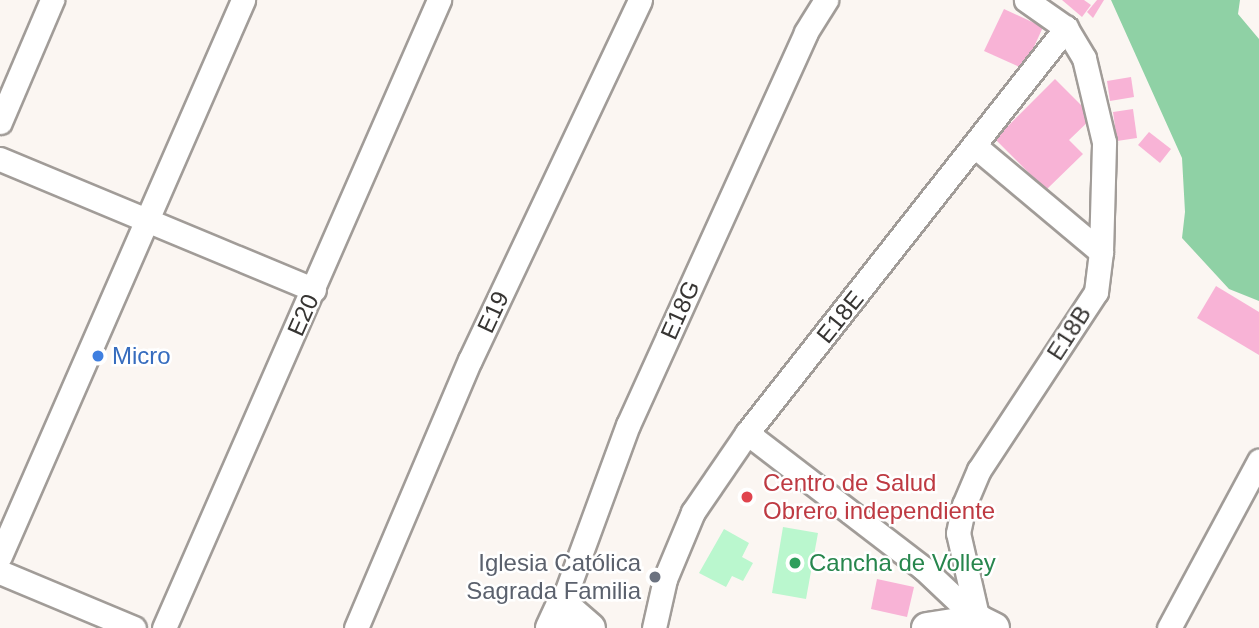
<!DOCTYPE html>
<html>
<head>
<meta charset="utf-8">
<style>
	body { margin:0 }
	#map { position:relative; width:1259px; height:628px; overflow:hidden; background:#fbf6f2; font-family:Arial,sans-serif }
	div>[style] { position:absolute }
	.green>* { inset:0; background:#baf7ce }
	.forest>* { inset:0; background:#8fd1a5 }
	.building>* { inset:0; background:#f8b3d6 }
	.roads { filter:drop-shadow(2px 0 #a19c98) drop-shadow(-2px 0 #a19c98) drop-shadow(0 2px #a19c98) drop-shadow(0 -2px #a19c98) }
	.minor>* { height:23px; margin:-11.5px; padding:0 11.5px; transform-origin:11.5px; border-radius:11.5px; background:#fff }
	.tertiary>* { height:30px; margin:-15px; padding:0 15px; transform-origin:15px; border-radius:15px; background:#fff }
	.dots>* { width:19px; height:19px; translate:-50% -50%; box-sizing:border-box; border:4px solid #fff; border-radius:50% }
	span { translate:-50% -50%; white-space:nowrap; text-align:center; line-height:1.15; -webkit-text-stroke:5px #fff; paint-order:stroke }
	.street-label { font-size:24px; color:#373533 }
	.shop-label { font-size:24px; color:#366cbe }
	.left { translate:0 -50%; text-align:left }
	.health-label { font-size:24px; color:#be3a42 }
	.worship-label { font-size:24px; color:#5b616d }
	.right { translate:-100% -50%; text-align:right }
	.leisure-label { font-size:24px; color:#27864d }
</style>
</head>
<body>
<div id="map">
	<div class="green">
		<div style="clip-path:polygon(783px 527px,818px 533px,806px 599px,772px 593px)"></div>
		<div style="clip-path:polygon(724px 529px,749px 543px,742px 557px,753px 563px,743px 581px,732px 576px,726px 587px,699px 573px)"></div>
	</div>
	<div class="forest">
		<div style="clip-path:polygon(1111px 0,1240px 0,1238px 14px,1259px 39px,1259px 301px,1229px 289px,1182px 238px,1185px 212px,1182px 158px)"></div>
	</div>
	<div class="building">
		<div style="clip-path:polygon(1062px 0,1084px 0,1091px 5px,1082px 17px)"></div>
		<div style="clip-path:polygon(1097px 0,1104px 0,1093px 18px,1087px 12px)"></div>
		<div style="clip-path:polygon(1004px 9px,1043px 27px,1024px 69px,984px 51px)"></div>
		<div style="clip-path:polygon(1131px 77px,1134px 97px,1110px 101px,1107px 81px)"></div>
		<div style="clip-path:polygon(1055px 79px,1093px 117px,1069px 140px,1083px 154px,1046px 190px,995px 139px)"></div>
		<div style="clip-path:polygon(1133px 109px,1137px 138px,1117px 141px,1113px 112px)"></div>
		<div style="clip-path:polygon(1149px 132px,1171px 149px,1160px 163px,1138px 145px)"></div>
		<div style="clip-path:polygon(1216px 286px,1259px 312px,1259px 355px,1197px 318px)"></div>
		<div style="clip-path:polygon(877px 579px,914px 587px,907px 617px,871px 609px)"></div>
	</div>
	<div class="roads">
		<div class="minor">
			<div style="left:0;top:122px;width:133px;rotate:-66.9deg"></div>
			<div style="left:976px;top:147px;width:163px;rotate:40deg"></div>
			<div style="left:0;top:159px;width:340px;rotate:22.6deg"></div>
			<div style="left:747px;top:433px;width:222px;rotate:37.5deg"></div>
			<div style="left:923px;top:568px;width:76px;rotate:43.4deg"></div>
			<div style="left:0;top:556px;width:607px;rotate:-66.39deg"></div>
			<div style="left:0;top:572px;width:145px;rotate:22.7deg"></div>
			<div style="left:562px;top:604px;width:191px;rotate:-69.8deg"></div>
			<div style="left:628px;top:425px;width:431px;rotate:-65.6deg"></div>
			<div style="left:806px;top:32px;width:38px;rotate:-58deg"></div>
			<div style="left:978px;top:620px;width:89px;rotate:-102.9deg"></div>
			<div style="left:958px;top:533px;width:29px;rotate:-78deg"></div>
			<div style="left:964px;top:505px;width:38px;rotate:-67deg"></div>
			<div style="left:979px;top:470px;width:213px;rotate:-56.7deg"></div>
			<div style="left:1096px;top:292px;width:40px;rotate:-82.9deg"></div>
			<div style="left:1101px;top:252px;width:110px;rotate:-88.4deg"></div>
			<div style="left:1104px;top:142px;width:86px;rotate:-103.4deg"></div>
			<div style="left:1084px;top:58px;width:35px;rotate:-121deg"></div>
			<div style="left:1066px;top:28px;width:49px;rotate:-145deg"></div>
			<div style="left:164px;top:628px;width:686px;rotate:-66.35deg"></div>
			<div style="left:356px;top:628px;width:291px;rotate:-67deg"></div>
			<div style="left:470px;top:360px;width:398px;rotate:-64.7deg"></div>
			<div style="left:654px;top:628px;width:50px;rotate:-77.3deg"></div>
			<div style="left:665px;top:579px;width:73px;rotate:-67.3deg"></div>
			<div style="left:693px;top:512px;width:96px;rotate:-55.6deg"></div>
			<div style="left:747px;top:433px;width:516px;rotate:-51.77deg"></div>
			<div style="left:1169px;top:628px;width:190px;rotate:-61.7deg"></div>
		</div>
		<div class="tertiary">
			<div style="left:551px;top:628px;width:26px;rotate:-65deg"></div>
			<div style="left:562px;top:604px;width:37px;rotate:41deg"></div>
			<div style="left:927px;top:628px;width:52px;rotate:-8.9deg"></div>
			<div style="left:978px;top:620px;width:18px;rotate:27deg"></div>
		</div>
	</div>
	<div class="dots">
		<div style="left:98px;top:356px;background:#3f7fe0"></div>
		<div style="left:747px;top:497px;background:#e0444e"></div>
		<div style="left:795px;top:563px;background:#2e9e5b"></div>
		<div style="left:655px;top:577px;background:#6b7280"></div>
	</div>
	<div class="street-label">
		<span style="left:680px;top:310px;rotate:-66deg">E18G</span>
		<span style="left:493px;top:312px;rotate:-65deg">E19</span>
		<span style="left:303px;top:315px;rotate:-66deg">E20</span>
		<span style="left:840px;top:317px;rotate:-51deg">E18E</span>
		<span style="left:1069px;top:333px;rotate:-57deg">E18B</span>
	</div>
	<div class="shop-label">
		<span class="left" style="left:112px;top:356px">Micro</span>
	</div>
	<div class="health-label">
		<span class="left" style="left:763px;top:497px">Centro de Salud<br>Obrero independiente</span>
	</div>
	<div class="worship-label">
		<span class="right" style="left:641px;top:577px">Iglesia Católica<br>Sagrada Familia</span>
	</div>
	<div class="leisure-label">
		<span class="left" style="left:809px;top:563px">Cancha de Volley</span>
	</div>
</div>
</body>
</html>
